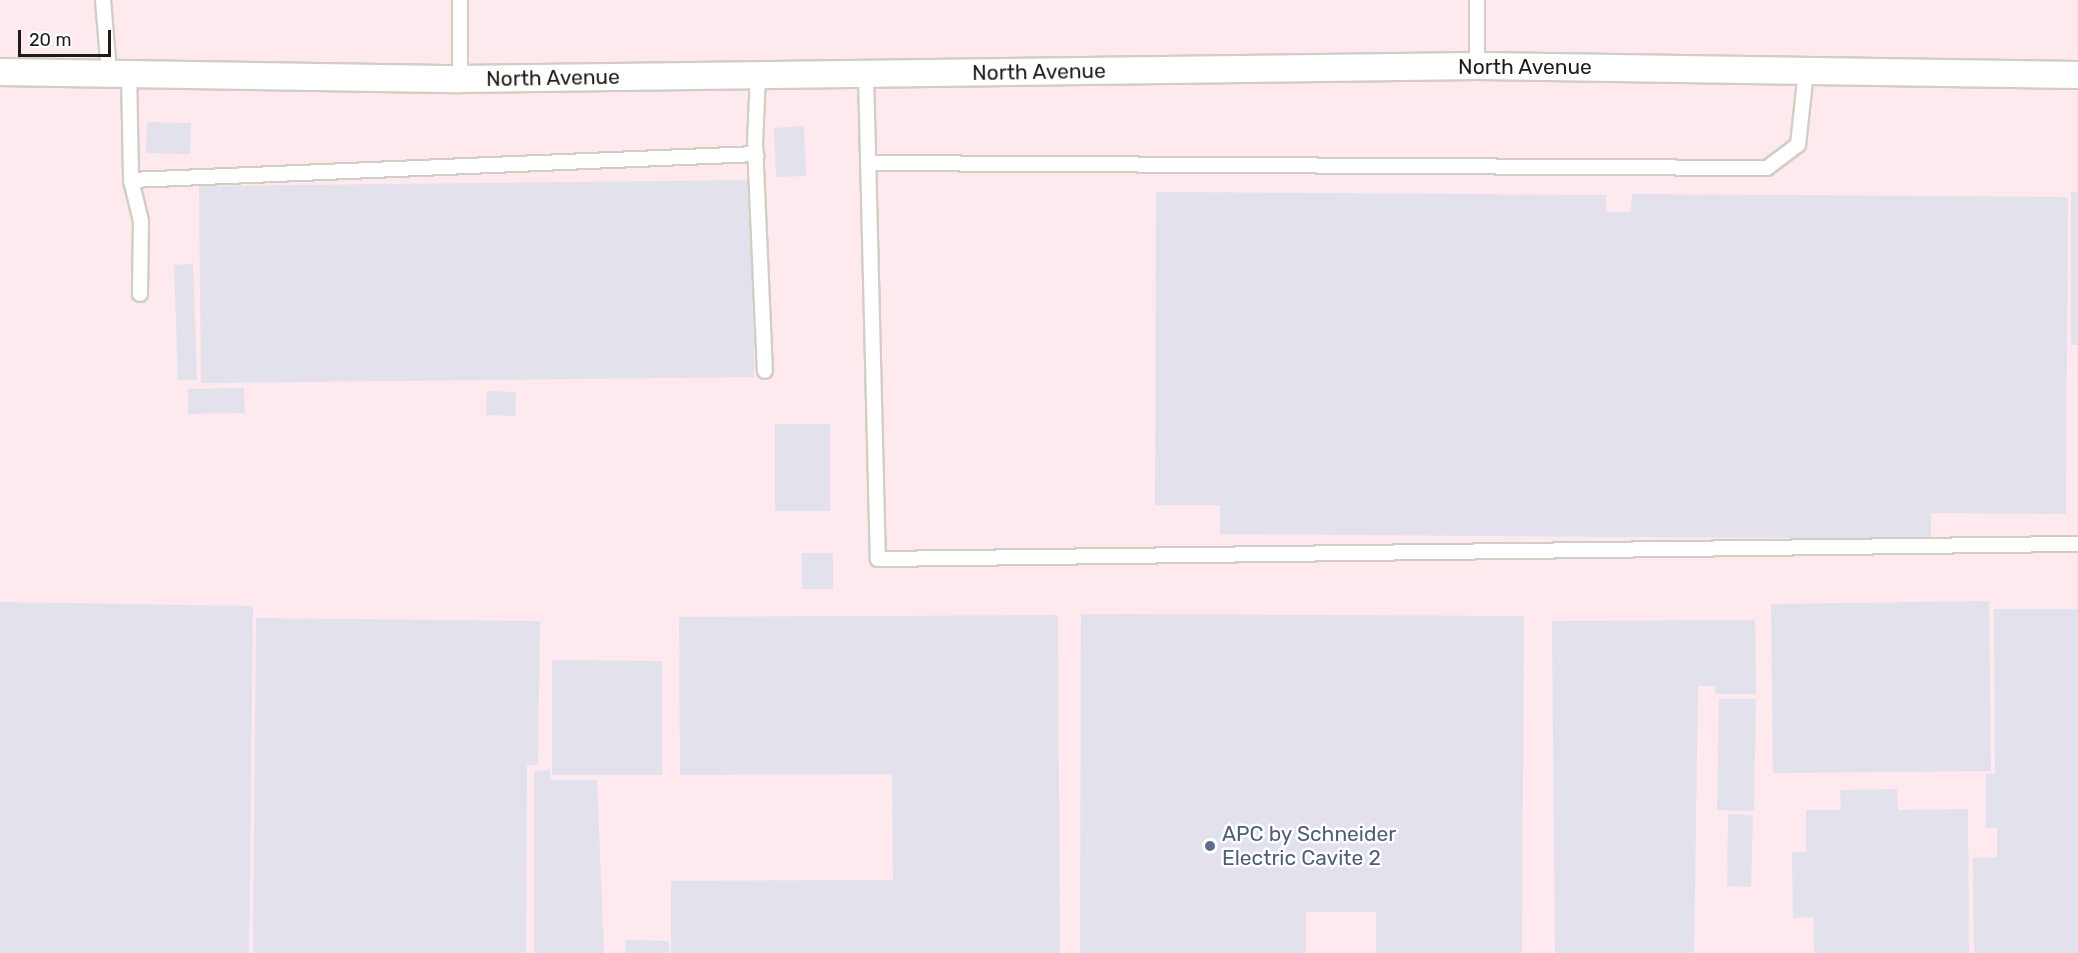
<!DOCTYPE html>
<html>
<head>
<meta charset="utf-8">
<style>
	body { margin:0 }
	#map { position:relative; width:2078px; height:953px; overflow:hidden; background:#fdf9ee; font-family:Rubik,sans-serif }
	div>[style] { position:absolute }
	.industrial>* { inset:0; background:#fee9ee }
	.building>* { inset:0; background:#e2e1ec }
	.roads { filter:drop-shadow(2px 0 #d2cec3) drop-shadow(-2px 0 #d2cec3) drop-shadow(0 2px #d2cec3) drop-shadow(0 -2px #d2cec3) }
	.lane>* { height:14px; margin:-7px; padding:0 7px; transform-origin:7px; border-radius:7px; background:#fff }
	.street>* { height:26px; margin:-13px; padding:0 13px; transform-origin:13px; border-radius:13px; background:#fff }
	.dots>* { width:16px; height:16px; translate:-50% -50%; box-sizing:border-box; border:3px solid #fff; border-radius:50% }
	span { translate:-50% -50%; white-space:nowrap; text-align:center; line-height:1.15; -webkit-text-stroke:5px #fff; paint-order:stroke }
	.street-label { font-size:21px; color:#1e1c19 }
	.service-label { font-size:21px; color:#4e5e75 }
	.left { translate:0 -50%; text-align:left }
	.scale { position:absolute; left:18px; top:30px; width:93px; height:27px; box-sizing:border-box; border:3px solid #1e1c19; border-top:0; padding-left:8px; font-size:18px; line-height:21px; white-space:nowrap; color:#1e1c19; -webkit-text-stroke:4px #fff; paint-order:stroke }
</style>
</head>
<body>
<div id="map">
	<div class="industrial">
		<div style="clip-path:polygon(0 0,2078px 0,2078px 953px,0 953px)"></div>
	</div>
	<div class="building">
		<div style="clip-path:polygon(147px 122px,191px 123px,190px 154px,146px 153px)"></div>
		<div style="clip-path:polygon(804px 126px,806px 176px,776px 177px,774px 128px)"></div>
		<div style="clip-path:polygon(752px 180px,754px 377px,201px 383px,199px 186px)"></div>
		<div style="clip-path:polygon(1156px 192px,1606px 195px,1606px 212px,1631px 212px,1632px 194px,2068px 197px,2066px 514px,1931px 513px,1931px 539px,1220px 534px,1220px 505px,1155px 505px)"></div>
		<div style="clip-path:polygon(2071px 192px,2078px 192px,2078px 345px,2071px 345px)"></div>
		<div style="clip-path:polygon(193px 264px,197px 380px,178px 380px,174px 265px)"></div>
		<div style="clip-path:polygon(244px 388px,245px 413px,188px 414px,188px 389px)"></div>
		<div style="clip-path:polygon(487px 391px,516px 392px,515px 416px,486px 415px)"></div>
		<div style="clip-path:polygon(775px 424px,830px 424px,830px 511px,775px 511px)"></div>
		<div style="clip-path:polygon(802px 553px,833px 553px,833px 589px,802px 589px)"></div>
		<div style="clip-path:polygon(1989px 601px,1991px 771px,1773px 773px,1771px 604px)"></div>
		<div style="clip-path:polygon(0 602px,253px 606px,249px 953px,0 953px)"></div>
		<div style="clip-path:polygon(1994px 609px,2078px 609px,2078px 953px,1974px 953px,1973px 858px,1997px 857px,1997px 828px,1986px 828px,1986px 774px,1995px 774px)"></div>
		<div style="clip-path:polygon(1081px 614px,1524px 616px,1522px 953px,1376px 953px,1376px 912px,1306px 912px,1306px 953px,1080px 953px)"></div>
		<div style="clip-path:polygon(1058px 615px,1060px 953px,671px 953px,671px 881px,893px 880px,892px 774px,680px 775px,679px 617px)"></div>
		<div style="clip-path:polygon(256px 618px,540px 621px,538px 765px,527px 765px,526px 953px,253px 953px)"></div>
		<div style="clip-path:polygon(1755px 620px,1756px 694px,1715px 694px,1715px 686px,1698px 686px,1694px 953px,1555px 953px,1552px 621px)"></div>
		<div style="clip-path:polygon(552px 660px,662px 661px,662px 775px,552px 775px)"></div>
		<div style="clip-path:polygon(1719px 699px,1756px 699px,1754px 811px,1717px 810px)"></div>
		<div style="clip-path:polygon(550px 770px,550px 780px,597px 780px,604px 953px,534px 953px,534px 771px)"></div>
		<div style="clip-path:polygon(1897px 789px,1898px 810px,1968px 809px,1969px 953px,1814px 953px,1813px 917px,1793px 918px,1792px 852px,1806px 852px,1806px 810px,1841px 810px,1840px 790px)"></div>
		<div style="clip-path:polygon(1728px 814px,1753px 815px,1751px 887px,1727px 886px)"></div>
		<div style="clip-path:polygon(626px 940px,669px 941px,669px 953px,625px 953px)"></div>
	</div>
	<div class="roads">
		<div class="lane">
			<div style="left:103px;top:0;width:72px;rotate:85.2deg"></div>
			<div style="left:460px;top:0;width:79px;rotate:90deg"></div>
			<div style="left:1477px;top:0;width:66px;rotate:90deg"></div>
			<div style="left:129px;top:72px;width:108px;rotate:88.9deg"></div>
			<div style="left:131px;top:180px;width:42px;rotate:76.3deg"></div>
			<div style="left:141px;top:221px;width:73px;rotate:90.8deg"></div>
			<div style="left:866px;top:74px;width:485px;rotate:88.6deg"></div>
			<div style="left:878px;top:559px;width:1200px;rotate:-0.72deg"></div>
			<div style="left:758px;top:75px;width:69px;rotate:92.5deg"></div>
			<div style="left:755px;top:144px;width:227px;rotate:87.5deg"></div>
			<div style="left:869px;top:163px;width:898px;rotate:0.32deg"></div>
			<div style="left:1767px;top:168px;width:39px;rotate:-37deg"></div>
			<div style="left:1798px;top:145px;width:74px;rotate:-83.8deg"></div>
			<div style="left:131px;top:180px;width:626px;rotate:-2.38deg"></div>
		</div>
		<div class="street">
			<div style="left:0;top:72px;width:460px;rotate:0.9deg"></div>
			<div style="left:460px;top:79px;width:1017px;rotate:-0.73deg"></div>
			<div style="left:1477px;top:66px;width:601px;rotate:0.86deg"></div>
		</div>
	</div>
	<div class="dots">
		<div style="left:1210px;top:846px;background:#5c6f8a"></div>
	</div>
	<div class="street-label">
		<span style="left:1525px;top:67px">North Avenue</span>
		<span style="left:1039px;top:72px;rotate:-1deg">North Avenue</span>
		<span style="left:553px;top:78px;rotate:-1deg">North Avenue</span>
	</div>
	<div class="service-label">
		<span class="left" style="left:1222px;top:846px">APC by Schneider<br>Electric Cavite 2</span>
	</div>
	<div class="scale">20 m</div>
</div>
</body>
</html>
